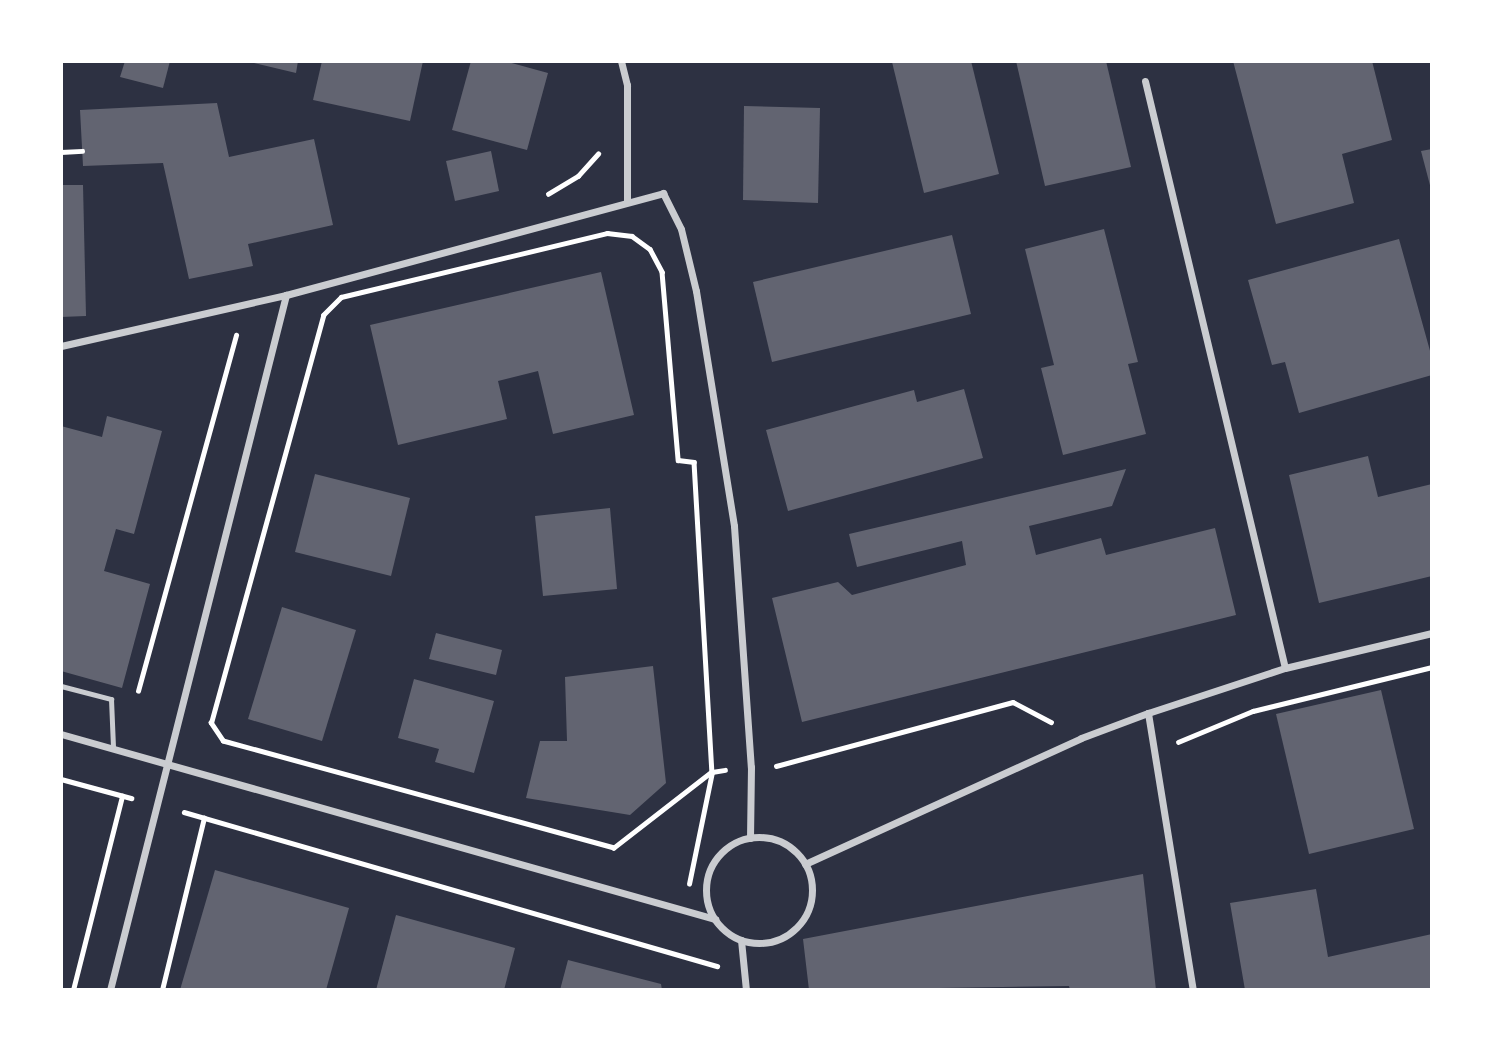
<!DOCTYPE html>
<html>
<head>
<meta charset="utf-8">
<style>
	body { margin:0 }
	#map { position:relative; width:1493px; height:1051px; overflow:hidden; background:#2d3142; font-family:Karla,sans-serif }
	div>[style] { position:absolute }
	.building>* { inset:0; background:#626471 }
	.path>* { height:4.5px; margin:-2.25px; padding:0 2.25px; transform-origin:2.25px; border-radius:2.25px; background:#fff }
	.service>* { height:5px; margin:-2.5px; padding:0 2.5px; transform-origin:2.5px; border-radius:2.5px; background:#caccd0 }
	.minor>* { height:7px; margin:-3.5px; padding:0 3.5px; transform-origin:3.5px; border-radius:3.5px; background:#caccd0 }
	.minor>.ring { margin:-3.5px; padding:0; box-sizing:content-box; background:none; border:7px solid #caccd0; border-radius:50% }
	span { translate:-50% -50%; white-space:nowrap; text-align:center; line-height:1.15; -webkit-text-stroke:5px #fff; paint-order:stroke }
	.frame { position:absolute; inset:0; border:63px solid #fff; pointer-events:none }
</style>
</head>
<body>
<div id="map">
	<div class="building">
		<div style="clip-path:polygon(125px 61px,170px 61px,163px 88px,120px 77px)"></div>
		<div style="clip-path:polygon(246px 61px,298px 61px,296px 73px)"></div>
		<div style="clip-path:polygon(322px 61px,423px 61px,410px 121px,313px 100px)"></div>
		<div style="clip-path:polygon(471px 61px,504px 61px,548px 73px,527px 150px,452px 130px)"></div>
		<div style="clip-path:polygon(971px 61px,999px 174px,924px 193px,892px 62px)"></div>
		<div style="clip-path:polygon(1016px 61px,1106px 61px,1131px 167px,1045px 186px)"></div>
		<div style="clip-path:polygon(1233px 61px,1372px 61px,1392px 140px,1342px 154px,1354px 203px,1276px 224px)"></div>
		<div style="clip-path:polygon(217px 103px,229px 157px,314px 139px,333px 225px,248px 244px,253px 266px,189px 279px,163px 163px,83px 166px,80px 110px)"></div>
		<div style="clip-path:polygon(744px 106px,820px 108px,818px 203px,743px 200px)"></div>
		<div style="clip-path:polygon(1432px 149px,1432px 189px,1431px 189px,1421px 151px)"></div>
		<div style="clip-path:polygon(491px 151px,499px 191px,455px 201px,446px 161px)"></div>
		<div style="clip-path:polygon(61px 185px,83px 185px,86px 316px,61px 317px)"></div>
		<div style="clip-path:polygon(1104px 229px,1138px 362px,1128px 364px,1146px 434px,1063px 455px,1041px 368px,1054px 365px,1025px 249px)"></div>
		<div style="clip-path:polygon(952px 235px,971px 314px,772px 362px,753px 282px)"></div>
		<div style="clip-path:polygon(1399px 239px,1432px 358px,1432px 375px,1299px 413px,1285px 362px,1272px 365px,1248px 280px)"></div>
		<div style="clip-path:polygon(601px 272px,634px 415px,553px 434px,538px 371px,498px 381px,507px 419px,398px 445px,370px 325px)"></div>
		<div style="clip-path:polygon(964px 389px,983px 458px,788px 511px,766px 430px,914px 390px,917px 402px)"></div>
		<div style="clip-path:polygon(107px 416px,162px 431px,134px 534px,116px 529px,104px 571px,150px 584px,122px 688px,61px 671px,61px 426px,102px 437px)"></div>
		<div style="clip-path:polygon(1368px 456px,1378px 497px,1432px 484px,1432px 576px,1319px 603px,1289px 475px)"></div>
		<div style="clip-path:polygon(1126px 469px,1112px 506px,1029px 526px,1036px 555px,1101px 538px,1106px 555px,1215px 528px,1236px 615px,802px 722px,772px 598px,838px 582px,852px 595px,966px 565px,962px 541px,857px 567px,849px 534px)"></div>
		<div style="clip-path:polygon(315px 474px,410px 498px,391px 576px,295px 552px)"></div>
		<div style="clip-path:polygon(610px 508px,617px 589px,543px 596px,535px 516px)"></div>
		<div style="clip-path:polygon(282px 607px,356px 630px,322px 741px,248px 719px)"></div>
		<div style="clip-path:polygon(436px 633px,502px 650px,496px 675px,429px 659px)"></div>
		<div style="clip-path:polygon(653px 666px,666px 783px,630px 815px,526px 798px,540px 741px,567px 741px,565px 677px)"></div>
		<div style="clip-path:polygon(414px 679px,494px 701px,474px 773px,435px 762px,439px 749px,398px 738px)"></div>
		<div style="clip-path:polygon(1381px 690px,1414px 829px,1309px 854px,1276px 714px)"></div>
		<div style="clip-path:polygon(215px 870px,349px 908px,326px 990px,180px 990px)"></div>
		<div style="clip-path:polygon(1143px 874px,1156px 990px,1070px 990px,1069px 986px,809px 990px,803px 939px)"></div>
		<div style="clip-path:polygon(1316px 889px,1328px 957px,1432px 934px,1432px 990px,1245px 990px,1230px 903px)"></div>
		<div style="clip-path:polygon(396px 915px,515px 948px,504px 990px,376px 990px)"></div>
		<div style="clip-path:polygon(568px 960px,661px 984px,662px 990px,560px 990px)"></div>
	</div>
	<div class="path">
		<div style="left:61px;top:152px;width:21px;rotate:-3deg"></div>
		<div style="left:548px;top:194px;width:35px;rotate:-31deg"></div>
		<div style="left:578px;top:176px;width:30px;rotate:-48deg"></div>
		<div style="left:607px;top:233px;width:25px;rotate:7deg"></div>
		<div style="left:632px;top:236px;width:22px;rotate:36deg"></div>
		<div style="left:650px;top:249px;width:26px;rotate:62deg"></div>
		<div style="left:662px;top:272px;width:189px;rotate:85.1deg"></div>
		<div style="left:678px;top:460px;width:16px;rotate:7deg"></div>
		<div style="left:694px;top:462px;width:311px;rotate:86.7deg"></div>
		<div style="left:712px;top:772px;width:124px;rotate:142.2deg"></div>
		<div style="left:614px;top:848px;width:405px;rotate:-164.7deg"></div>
		<div style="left:223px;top:741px;width:22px;rotate:-124deg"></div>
		<div style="left:211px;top:723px;width:423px;rotate:-74.6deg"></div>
		<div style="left:323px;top:315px;width:25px;rotate:-45deg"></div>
		<div style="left:341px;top:297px;width:274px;rotate:-13.5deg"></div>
		<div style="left:138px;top:691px;width:369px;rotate:-74.6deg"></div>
		<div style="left:1178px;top:742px;width:81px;rotate:-22.5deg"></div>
		<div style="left:1253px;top:711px;width:184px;rotate:-13.8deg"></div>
		<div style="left:776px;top:766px;width:245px;rotate:-15.1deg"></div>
		<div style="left:1013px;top:702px;width:43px;rotate:27.8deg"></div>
		<div style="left:61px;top:779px;width:73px;rotate:15.2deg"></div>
		<div style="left:184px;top:812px;width:555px;rotate:16.12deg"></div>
		<div style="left:689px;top:884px;width:114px;rotate:-78.4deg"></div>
		<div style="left:712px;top:772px;width:13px;rotate:-9deg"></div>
		<div style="left:73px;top:990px;width:200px;rotate:-75.8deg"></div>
		<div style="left:162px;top:990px;width:177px;rotate:-76.3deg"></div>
	</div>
	<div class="service">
		<div style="left:61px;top:686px;width:52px;rotate:14.6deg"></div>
		<div style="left:111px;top:699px;width:48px;rotate:87.6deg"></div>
	</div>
	<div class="minor">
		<div style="left:621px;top:61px;width:25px;rotate:76deg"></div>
		<div style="left:627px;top:85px;width:115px;rotate:90deg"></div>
		<div style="left:1145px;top:81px;width:603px;rotate:76.59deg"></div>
		<div style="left:61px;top:346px;width:231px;rotate:-12.8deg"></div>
		<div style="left:286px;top:295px;width:391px;rotate:-15.1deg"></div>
		<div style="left:663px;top:193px;width:40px;rotate:63.4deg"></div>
		<div style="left:681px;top:229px;width:64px;rotate:76.4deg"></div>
		<div style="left:696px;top:291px;width:238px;rotate:80.8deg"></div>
		<div style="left:734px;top:526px;width:242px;rotate:86deg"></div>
		<div style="left:751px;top:767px;width:71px;rotate:90.8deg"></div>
		<div style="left:1148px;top:713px;width:281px;rotate:80.8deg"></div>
		<div style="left:61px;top:734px;width:680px;rotate:15.79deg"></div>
		<div class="ring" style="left:706px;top:837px;width:99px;height:99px"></div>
		<div style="left:805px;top:864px;width:303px;rotate:-24.5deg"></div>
		<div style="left:1081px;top:738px;width:72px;rotate:-20.5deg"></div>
		<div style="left:1148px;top:713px;width:144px;rotate:-18.2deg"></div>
		<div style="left:1285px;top:668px;width:151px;rotate:-13.4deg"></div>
		<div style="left:741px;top:940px;width:50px;rotate:84.3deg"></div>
		<div style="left:110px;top:990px;width:717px;rotate:-75.79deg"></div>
	</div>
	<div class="frame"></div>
</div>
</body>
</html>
